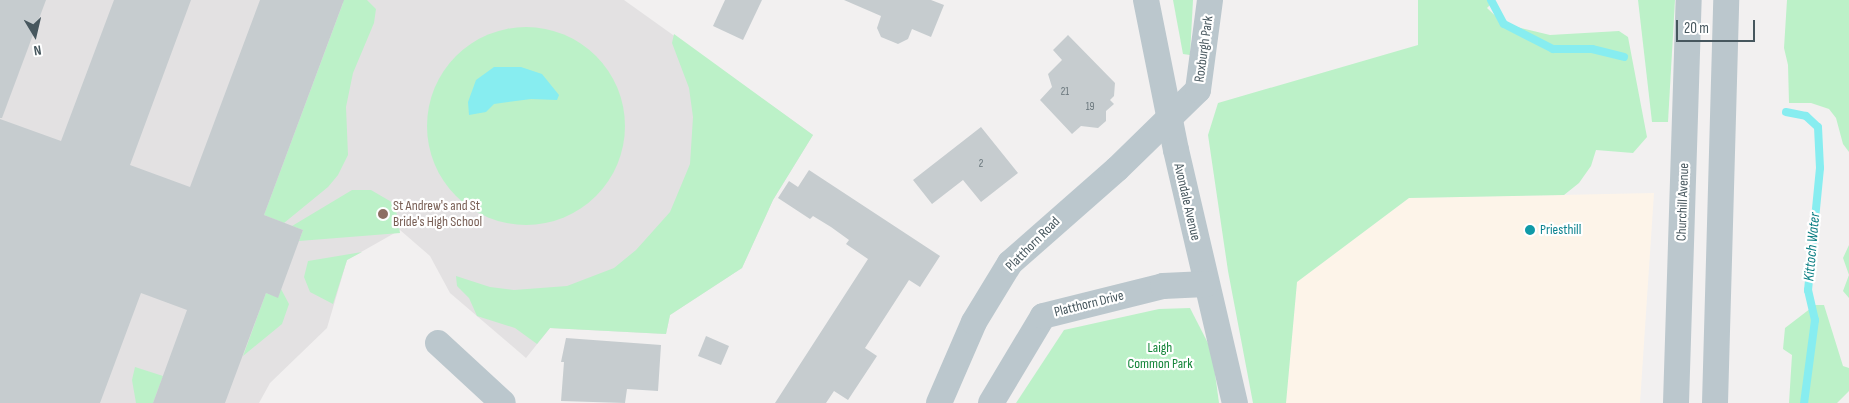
<!DOCTYPE html>
<html>
<head>
<meta charset="utf-8">
<style>
	body { margin:0 }
	#map { position:relative; width:1849px; height:403px; overflow:hidden; background:#f2f0f0; font-family:"Sofia Sans Condensed",sans-serif }
	div>[style] { position:absolute }
	.commercial>* { inset:0; background:#fdf4e9 }
	.education>* { inset:0; background:#e3e1e2 }
	.green>* { inset:0; background:#bcf1c8 }
	.round { border-radius:50% }
	.water>* { inset:0; background:#87edf0 }
	.stream>* { height:8px; margin:-4px; padding:0 4px; transform-origin:4px; border-radius:4px; background:#87edf0 }
	.building>* { inset:0; background:#c6cccf }
	.minor>* { height:26px; margin:-13px; padding:0 13px; transform-origin:13px; border-radius:13px; background:#bbc7cd }
	.dots>* { width:14px; height:14px; translate:-50% -50%; box-sizing:border-box; border:2px solid #fff; border-radius:50% }
	span { translate:-50% -50%; white-space:nowrap; text-align:center; line-height:1.15; -webkit-text-stroke:4.5px #fff; paint-order:stroke }
	.number-label { font-size:11px; color:#67747a }
	.number-label span { -webkit-text-stroke-width:0 }
	.street-label { font-size:14px; color:#47575e }
	.education-label { font-size:14px; color:#785e54 }
	.left { translate:0 -50%; text-align:left }
	.culture-label { font-size:14px; color:#0d838f }
	.park-label { font-size:14px; color:#138438 }
	.water-label { font-size:15px; color:#097e82; font-style:italic }
	.north { position:absolute; left:10px; top:10px; width:50px; height:50px; -webkit-text-stroke:4px #fff; paint-order:stroke; rotate:171deg; font-size:14px; font-weight:700; line-height:20px; text-align:center; color:#47575e }
	.north::after { content:''; display:block; margin:auto; width:18px; height:22px; background:#47575e; clip-path:polygon(50% 0,100% 100%,50% 72%,0 100%) }
	.scale { position:absolute; left:1676px; top:20px; width:79px; height:22px; box-sizing:border-box; border:2px solid #47575e; border-top:0; padding-left:6px; font-size:15px; line-height:18px; white-space:nowrap; color:#47575e; -webkit-text-stroke:4px #fff; paint-order:stroke }
</style>
</head>
<body>
<div id="map">
	<div class="commercial">
		<div style="clip-path:polygon(1654px 193px,1640px 403px,1286px 403px,1297px 282px,1409px 198px)"></div>
	</div>
	<div class="education">
		<div style="clip-path:polygon(0 0,624px 0,813px 135px,773px 200px,742px 268px,670px 315px,666px 334px,550px 328px,526px 358px,450px 293px,430px 256px,400px 230px,347px 260px,327px 328px,270px 383px,259px 403px,0 403px)"></div>
	</div>
	<div class="green">
		<div style="clip-path:polygon(336px 0,367px 0,376px 9px,374px 23px,353px 73px,346px 107px,348px 155px,338px 175px,328px 187px,284px 223px,264px 215px,343px 3px)"></div>
		<div style="clip-path:polygon(1173px 0,1193px 0,1190px 55px,1183px 54px)"></div>
		<div style="clip-path:polygon(1418px 0,1495px 0,1487px 8px,1504px 24px,1550px 35px,1619px 31px,1628px 37px,1647px 137px,1633px 153px,1596px 150px,1591px 166px,1579px 183px,1564px 195px,1409px 198px,1297px 282px,1286px 403px,1253px 403px,1228px 271px,1208px 135px,1218px 103px,1418px 45px)"></div>
		<div style="clip-path:polygon(1638px 0,1675px 0,1668px 122px,1652px 122px)"></div>
		<div style="clip-path:polygon(1787px 0,1849px 0,1849px 152px,1843px 144px,1836px 118px,1829px 109px,1811px 103px,1789px 103px,1788px 65px,1784px 48px)"></div>
		<div class="round" style="left:427px;top:27px;width:198px;height:198px"></div>
		<div style="clip-path:polygon(674px 34px,813px 135px,773px 200px,742px 268px,670px 315px,666px 334px,550px 328px,537px 344px,515px 328px,477px 316px,469px 298px,457px 286px,456px 276px,490px 287px,514px 290px,567px 286px,614px 268px,636px 250px,670px 212px,690px 164px,693px 117px,689px 88px,672px 43px)"></div>
		<div style="clip-path:polygon(352px 190px,371px 190px,395px 204px,400px 233px,299px 241px,303px 230px,292px 226px)"></div>
		<div style="clip-path:polygon(1849px 245px,1849px 298px,1843px 291px,1849px 275px,1843px 258px)"></div>
		<div style="clip-path:polygon(362px 252px,347px 260px,333px 304px,310px 292px,304px 277px,308px 261px)"></div>
		<div style="clip-path:polygon(281px 289px,289px 304px,282px 324px,243px 356px,266px 293px,278px 297px)"></div>
		<div style="clip-path:polygon(1815px 305px,1824px 305px,1843px 366px,1849px 368px,1849px 391px,1837px 403px,1789px 403px,1792px 355px,1783px 349px,1785px 328px)"></div>
		<div style="clip-path:polygon(1190px 308px,1212px 351px,1219px 403px,1016px 403px,1064px 330px,1159px 309px)"></div>
		<div style="clip-path:polygon(135px 367px,163px 376px,153px 403px,136px 403px,132px 380px)"></div>
	</div>
	<div class="water">
		<div style="clip-path:polygon(494px 67px,521px 67px,542px 74px,559px 95px,557px 100px,531px 99px,494px 104px,486px 112px,469px 115px,468px 102px,476px 80px)"></div>
	</div>
	<div class="stream">
		<div style="left:1491px;top:0;width:27px;rotate:62deg"></div>
		<div style="left:1504px;top:24px;width:55px;rotate:27deg"></div>
		<div style="left:1553px;top:49px;width:39px"></div>
		<div style="left:1592px;top:49px;width:33px;rotate:14deg"></div>
		<div style="left:1786px;top:112px;width:20px;rotate:11deg"></div>
		<div style="left:1806px;top:116px;width:16px;rotate:43deg"></div>
		<div style="left:1818px;top:127px;width:41px;rotate:87.2deg"></div>
		<div style="left:1820px;top:168px;width:123px;rotate:95.6deg"></div>
		<div style="left:1808px;top:290px;width:31px;rotate:77deg"></div>
		<div style="left:1815px;top:320px;width:84px;rotate:97.5deg"></div>
	</div>
	<div class="building">
		<div style="clip-path:polygon(0 0,46px 0,2px 118px,0 118px)"></div>
		<div style="clip-path:polygon(114px 0,191px 0,130px 165px,190px 187px,260px 0,344px 0,264px 215px,303px 230px,278px 298px,266px 293px,225px 403px,153px 403px,187px 310px,141px 293px,100px 403px,0 403px,0 119px,61px 141px)"></div>
		<div style="clip-path:polygon(725px 0,762px 0,743px 40px,713px 26px)"></div>
		<div style="clip-path:polygon(844px 0,931px 0,944px 5px,931px 37px,912px 29px,908px 39px,898px 44px,881px 37px,877px 28px,881px 16px)"></div>
		<div style="clip-path:polygon(1068px 35px,1115px 83px,1114px 96px,1110px 100px,1114px 104px,1106px 111px,1106px 121px,1098px 128px,1081px 126px,1072px 134px,1040px 100px,1052px 87px,1048px 74px,1062px 60px,1053px 50px)"></div>
		<div style="clip-path:polygon(981px 127px,1018px 173px,981px 202px,963px 180px,932px 204px,913px 180px)"></div>
		<div style="clip-path:polygon(809px 170px,940px 256px,920px 287px,909px 280px,865px 348px,877px 356px,848px 400px,834px 391px,826px 403px,775px 403px,868px 259px,846px 244px,849px 240px,831px 227px,813px 216px,810px 219px,778px 198px,789px 181px,798px 187px)"></div>
		<div style="clip-path:polygon(706px 336px,729px 346px,721px 365px,698px 356px)"></div>
		<div style="clip-path:polygon(566px 338px,661px 345px,658px 391px,627px 389px,625px 403px,561px 401px,564px 362px,561px 362px)"></div>
	</div>
	<div class="minor">
		<div style="left:1146px;top:0;width:153px;rotate:78.7deg"></div>
		<div style="left:1176px;top:150px;width:260px;rotate:76.9deg"></div>
		<div style="left:438px;top:343px;width:88px;rotate:42.7deg"></div>
		<div style="left:939px;top:403px;width:88px;rotate:-66.6deg"></div>
		<div style="left:974px;top:322px;width:69px;rotate:-58.6deg"></div>
		<div style="left:1010px;top:263px;width:142px;rotate:-41.3deg"></div>
		<div style="left:1117px;top:169px;width:113px;rotate:-44.3deg"></div>
		<div style="left:1198px;top:90px;width:91px;rotate:-82.4deg"></div>
		<div style="left:991px;top:403px;width:101px;rotate:-59.1deg"></div>
		<div style="left:1043px;top:316px;width:124px;rotate:-14deg"></div>
		<div style="left:1163px;top:286px;width:43px;rotate:-2.7deg"></div>
		<div style="left:1676px;top:403px;width:403px;rotate:-88.2deg"></div>
		<div style="left:1715px;top:403px;width:403px;rotate:-88.4deg"></div>
	</div>
	<div class="dots">
		<div style="left:383px;top:214px;background:#8d6e63"></div>
		<div style="left:1530px;top:230px;background:#0f9aa8"></div>
	</div>
	<div class="number-label">
		<span style="left:1065px;top:92px">21</span>
		<span style="left:1090px;top:107px">19</span>
		<span style="left:981px;top:164px">2</span>
	</div>
	<div class="street-label">
		<span style="left:1204px;top:49px;rotate:-82deg">Roxburgh Park</span>
		<span style="left:1187px;top:202px;rotate:77deg">Avondale Avenue</span>
		<span style="left:1683px;top:202px;rotate:-88deg">Churchill Avenue</span>
		<span style="left:1033px;top:244px;rotate:-45deg">Platthorn Road</span>
		<span style="left:1089px;top:304px;rotate:-14deg">Platthorn Drive</span>
	</div>
	<div class="education-label">
		<span class="left" style="left:393px;top:214px">St Andrew's and St<br>Bride's High School</span>
	</div>
	<div class="culture-label">
		<span class="left" style="left:1540px;top:230px">Priesthill</span>
	</div>
	<div class="park-label">
		<span style="left:1160px;top:356px">Laigh<br>Common Park</span>
	</div>
	<div class="water-label">
		<span style="left:1812px;top:247px;rotate:-85deg">Kittoch Water</span>
	</div>
	<div class="north">N</div>
	<div class="scale">20 m</div>
</div>
</body>
</html>
